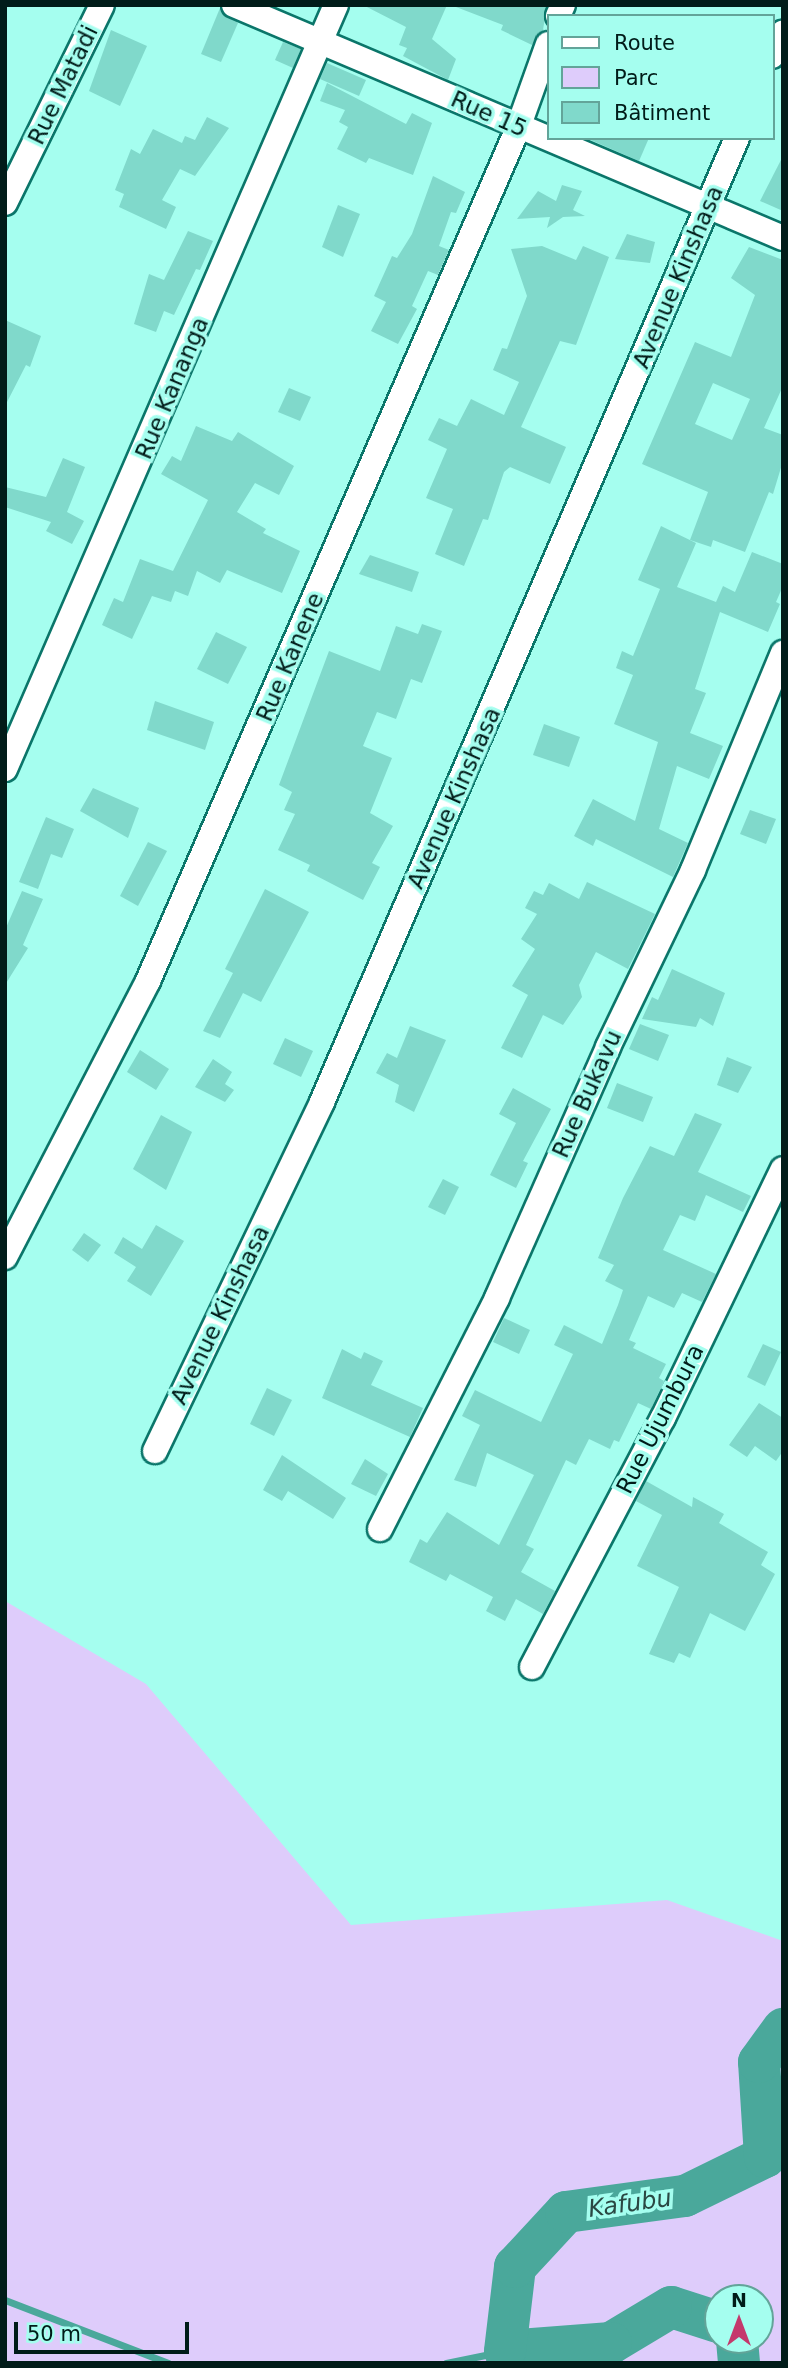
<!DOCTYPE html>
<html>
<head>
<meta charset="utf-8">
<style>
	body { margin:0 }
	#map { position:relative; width:788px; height:2368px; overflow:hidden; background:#a5feef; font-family:"DejaVu Sans",sans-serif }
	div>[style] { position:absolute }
	.green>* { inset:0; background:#deccfb }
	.stream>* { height:7px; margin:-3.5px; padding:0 3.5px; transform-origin:3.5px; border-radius:3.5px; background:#4aa89b }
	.river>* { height:42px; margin:-21px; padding:0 21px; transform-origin:21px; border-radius:21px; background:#4aa89b }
	.building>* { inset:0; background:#80d9cb }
	.roads { filter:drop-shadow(2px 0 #0b766a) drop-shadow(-2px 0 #0b766a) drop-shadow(0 2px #0b766a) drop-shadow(0 -2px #0b766a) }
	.street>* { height:24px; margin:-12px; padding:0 12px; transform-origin:12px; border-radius:12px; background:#fff }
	span { translate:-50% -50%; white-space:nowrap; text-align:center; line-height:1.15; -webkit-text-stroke:7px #a5feef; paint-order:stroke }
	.street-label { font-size:23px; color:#011c19 }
	.water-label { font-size:24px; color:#2a4843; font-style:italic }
	.frame { position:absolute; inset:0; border:7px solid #011c19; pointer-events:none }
	.legend { position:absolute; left:547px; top:14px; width:228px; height:126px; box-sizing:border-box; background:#a5feef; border:2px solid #63a499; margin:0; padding:9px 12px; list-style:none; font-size:21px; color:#011c19 }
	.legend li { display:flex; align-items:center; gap:14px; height:35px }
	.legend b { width:35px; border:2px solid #63a499 }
	.north { position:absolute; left:704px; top:2284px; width:70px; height:70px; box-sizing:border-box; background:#a5feef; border:2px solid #63a499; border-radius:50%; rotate:0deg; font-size:19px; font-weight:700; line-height:28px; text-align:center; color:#011c19 }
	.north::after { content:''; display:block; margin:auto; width:24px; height:32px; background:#c4396c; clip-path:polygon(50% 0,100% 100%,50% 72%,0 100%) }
	.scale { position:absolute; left:14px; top:2322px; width:175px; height:32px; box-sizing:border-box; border:4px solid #011c19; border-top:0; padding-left:9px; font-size:21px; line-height:24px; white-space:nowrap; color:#011c19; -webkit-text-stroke:5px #a5feef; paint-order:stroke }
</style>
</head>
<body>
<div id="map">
	<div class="green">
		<div style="clip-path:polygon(evenodd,5px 1601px,146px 1684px,351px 1925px,667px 1900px,783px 1941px,783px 2363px,5px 2363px,5px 1601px,718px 2298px,760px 2298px,760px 2340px,718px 2340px,718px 2298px)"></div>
	</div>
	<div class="stream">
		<div style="left:5px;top:2300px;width:175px;rotate:21.1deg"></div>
		<div style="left:446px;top:2363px;width:60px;rotate:-11.5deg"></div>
	</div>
	<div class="river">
		<div style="left:718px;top:2322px;width:49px;rotate:-162.3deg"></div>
		<div style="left:671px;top:2307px;width:70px;rotate:149deg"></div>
		<div style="left:611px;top:2343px;width:106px;rotate:175.7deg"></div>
		<div style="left:505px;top:2351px;width:85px;rotate:-83.2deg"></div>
		<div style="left:515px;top:2267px;width:75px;rotate:-47.2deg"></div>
		<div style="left:566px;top:2212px;width:120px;rotate:-7.7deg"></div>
		<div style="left:685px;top:2196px;width:89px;rotate:-26deg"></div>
		<div style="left:765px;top:2157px;width:95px;rotate:-93.6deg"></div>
		<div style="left:759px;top:2062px;width:41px;rotate:-54deg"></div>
		<div style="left:737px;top:2340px;width:23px;rotate:85deg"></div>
	</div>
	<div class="building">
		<div style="clip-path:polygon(363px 5px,447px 5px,432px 39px,456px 59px,448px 80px,403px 56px,407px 48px,399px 45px,406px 27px)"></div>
		<div style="clip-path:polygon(547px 5px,543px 30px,532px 45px,501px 30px,503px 25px,456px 7px)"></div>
		<div style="clip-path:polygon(220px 8px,238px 23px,221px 62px,201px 54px)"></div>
		<div style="clip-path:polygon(111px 30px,147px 46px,120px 106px,89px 91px)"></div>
		<div style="clip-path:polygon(283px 42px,301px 49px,293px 68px,275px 60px)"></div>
		<div style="clip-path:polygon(327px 63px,366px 80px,359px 96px,320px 79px)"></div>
		<div style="clip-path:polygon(327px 83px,406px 124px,412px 113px,432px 123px,413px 175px,369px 158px,366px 163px,337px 149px,348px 127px,339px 122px,345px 110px,320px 101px)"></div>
		<div style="clip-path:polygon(207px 117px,229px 128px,195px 176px,180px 169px,162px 200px,176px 207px,166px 229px,119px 207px,124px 194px,115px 190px,131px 149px,140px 154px,153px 129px,182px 143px,185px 136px,195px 140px)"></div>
		<div style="clip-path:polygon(586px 138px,649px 138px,639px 161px)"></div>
		<div style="clip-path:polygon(783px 156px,783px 211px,760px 201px)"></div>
		<div style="clip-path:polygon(433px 176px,465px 192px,456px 213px,451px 212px,439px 246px,449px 250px,438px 275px,428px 271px,412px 306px,417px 309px,398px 344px,371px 331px,386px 302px,374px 296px,392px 256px,397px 258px,412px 234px)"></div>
		<div style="clip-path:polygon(562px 185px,582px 191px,573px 210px,585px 216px,563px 217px,547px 228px,550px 217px,517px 219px,538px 191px,556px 201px)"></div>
		<div style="clip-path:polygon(338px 205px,360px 214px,343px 257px,322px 247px)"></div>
		<div style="clip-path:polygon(188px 231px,213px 241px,200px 270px,196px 269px,174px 315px,164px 311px,156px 332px,134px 324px,149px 274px,164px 280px)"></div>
		<div style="clip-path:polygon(627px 234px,655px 242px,650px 263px,615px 259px)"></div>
		<div style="clip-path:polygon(542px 246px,576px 260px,583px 246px,609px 257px,576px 345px,560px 341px,521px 427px,566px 447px,550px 484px,510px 467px,504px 472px,488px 520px,483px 519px,464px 566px,435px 554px,453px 509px,426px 498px,447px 449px,428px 440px,439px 418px,457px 426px,471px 399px,504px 415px,519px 382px,493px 370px,502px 348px,507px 349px,527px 296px,511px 249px)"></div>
		<div style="clip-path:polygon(evenodd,749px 247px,783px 260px,783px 386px,764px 428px,783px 435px,783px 461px,773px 494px,769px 492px,745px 552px,713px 540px,711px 547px,690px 540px,708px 492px,642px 464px,695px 342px,731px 357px,755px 295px,731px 278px,749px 247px,713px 383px,750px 399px,732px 440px,695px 424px,713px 383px)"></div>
		<div style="clip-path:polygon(5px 320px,41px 336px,30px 367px,26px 365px,5px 406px)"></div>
		<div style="clip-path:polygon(289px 388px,311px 397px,300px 421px,278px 412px)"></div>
		<div style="clip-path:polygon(196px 426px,232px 441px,238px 432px,294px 466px,279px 495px,255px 483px,237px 512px,266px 529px,263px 533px,300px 551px,282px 593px,227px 570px,220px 583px,197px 571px,188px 596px,175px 591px,171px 602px,152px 596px,132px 639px,102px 625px,114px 598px,123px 602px,140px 559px,173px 571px,208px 500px,161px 474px,172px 456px,181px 461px)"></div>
		<div style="clip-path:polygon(63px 458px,85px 467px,67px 512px,84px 521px,72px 544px,46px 531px,51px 522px,5px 507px,5px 487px,46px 497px)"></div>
		<div style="clip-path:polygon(661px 526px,696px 543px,677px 587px,716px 602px,723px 586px,735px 592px,752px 552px,783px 564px,783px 586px,776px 602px,780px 604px,768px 632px,720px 612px,695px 689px,706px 693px,690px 733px,723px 746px,709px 779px,677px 766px,659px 829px,688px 843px,673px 877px,596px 839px,593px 846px,574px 836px,593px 799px,635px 821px,658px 742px,614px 724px,633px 675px,616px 668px,622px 651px,633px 656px,660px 589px,638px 580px)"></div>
		<div style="clip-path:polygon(370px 555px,419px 572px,412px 592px,359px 574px)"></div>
		<div style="clip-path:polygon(422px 624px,442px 631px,422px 683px,411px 679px,396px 719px,377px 712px,363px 746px,392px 758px,370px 813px,393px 826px,372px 863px,380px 867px,363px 900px,307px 871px,310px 865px,278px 850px,295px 814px,284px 810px,292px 792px,279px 785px,329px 651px,380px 671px,396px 626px,418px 634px)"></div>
		<div style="clip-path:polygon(216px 632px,247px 647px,228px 684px,197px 669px)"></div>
		<div style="clip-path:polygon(155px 701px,214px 722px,205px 750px,147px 730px)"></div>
		<div style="clip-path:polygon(544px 724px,580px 737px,569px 767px,533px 755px)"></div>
		<div style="clip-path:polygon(93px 788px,139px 808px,128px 838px,80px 811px)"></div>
		<div style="clip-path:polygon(750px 810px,776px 819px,766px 844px,740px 834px)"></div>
		<div style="clip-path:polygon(46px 817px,74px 829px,62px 858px,51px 854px,38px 889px,19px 882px)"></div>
		<div style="clip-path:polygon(148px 842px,167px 851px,138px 906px,120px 896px)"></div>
		<div style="clip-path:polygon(587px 882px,655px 914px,628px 969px,596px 952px,579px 985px,582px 997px,563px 1025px,543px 1015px,522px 1058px,501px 1048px,528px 995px,512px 986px,535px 949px,521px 939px,537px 914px,525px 908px,534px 891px,543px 895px,549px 883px,579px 899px)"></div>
		<div style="clip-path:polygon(265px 889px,309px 912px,261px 1002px,243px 993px,220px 1038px,203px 1031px,233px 973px,225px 969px)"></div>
		<div style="clip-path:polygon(22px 891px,43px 899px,23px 945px,28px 948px,5px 985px,5px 930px)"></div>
		<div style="clip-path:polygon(672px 969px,725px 993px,713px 1026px,700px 1018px,696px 1027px,642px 1019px,652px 997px,658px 1000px)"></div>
		<div style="clip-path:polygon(640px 1024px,669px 1035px,658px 1061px,629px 1049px)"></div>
		<div style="clip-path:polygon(410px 1026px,446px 1040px,414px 1112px,395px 1102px,399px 1085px,376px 1073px,387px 1053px,397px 1058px)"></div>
		<div style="clip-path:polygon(285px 1038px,313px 1051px,301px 1077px,273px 1064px)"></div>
		<div style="clip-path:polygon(140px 1050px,169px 1069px,156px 1090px,127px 1072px)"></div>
		<div style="clip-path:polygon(727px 1057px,752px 1067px,738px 1093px,717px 1085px)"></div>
		<div style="clip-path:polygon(213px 1059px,232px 1072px,225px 1084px,234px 1090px,225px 1102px,195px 1087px)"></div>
		<div style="clip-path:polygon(617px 1083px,653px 1097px,643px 1122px,607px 1108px)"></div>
		<div style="clip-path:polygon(513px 1088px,551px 1109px,523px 1161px,528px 1163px,516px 1188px,490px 1175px,516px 1123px,499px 1114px)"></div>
		<div style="clip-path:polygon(695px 1113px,722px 1124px,698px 1172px,751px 1196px,743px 1212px,706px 1195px,695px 1221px,680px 1215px,663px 1250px,716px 1274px,702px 1302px,682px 1293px,674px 1308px,648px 1296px,629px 1340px,636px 1343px,633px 1348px,666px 1364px,659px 1378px,664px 1381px,651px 1409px,638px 1403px,619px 1442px,614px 1440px,610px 1449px,589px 1439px,576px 1465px,566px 1460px,526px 1545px,534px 1549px,521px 1572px,555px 1591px,543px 1614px,516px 1599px,505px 1621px,486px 1611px,493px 1597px,450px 1574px,446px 1581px,409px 1562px,420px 1539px,427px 1543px,447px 1512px,499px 1545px,534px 1475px,487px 1453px,476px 1487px,454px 1480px,480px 1425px,462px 1416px,475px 1390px,541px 1422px,573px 1354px,554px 1345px,564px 1325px,602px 1344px,618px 1305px,623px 1290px,605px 1281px,614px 1265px,598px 1258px,623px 1198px,650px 1146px,674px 1156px)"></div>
		<div style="clip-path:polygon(161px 1115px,192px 1132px,166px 1190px,133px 1169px)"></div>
		<div style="clip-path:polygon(443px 1179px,459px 1187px,445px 1215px,428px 1207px)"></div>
		<div style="clip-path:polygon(156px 1225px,184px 1241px,151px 1296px,127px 1281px,136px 1267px,114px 1253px,123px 1237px,142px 1249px)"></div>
		<div style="clip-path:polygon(84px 1233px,101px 1245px,88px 1262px,72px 1250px)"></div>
		<div style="clip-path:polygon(504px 1318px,530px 1330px,519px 1354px,493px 1342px)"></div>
		<div style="clip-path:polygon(763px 1344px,781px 1352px,765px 1386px,747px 1377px)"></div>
		<div style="clip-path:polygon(342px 1349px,361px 1359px,364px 1352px,383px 1361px,371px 1385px,423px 1408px,410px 1437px,322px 1398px)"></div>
		<div style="clip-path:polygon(267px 1388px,292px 1400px,274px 1436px,250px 1424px)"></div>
		<div style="clip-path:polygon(759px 1403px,783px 1418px,783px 1451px,776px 1461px,755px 1446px,747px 1457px,729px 1445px)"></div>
		<div style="clip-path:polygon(282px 1455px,346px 1498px,333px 1519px,288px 1491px,282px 1501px,263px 1490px)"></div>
		<div style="clip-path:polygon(365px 1459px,388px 1474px,376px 1496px,351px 1484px)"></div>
		<div style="clip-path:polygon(646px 1481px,692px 1507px,693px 1497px,724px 1514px,719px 1523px,768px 1552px,761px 1565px,775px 1574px,745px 1631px,710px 1613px,690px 1658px,679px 1653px,674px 1663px,649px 1654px,679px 1587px,637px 1566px,662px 1515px,636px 1501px)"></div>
	</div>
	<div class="roads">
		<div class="street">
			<div style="left:234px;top:5px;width:596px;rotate:23deg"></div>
			<div style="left:558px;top:16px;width:12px;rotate:-66deg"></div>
			<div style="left:772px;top:56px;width:26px;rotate:-65deg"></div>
			<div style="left:5px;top:203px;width:220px;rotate:-63.9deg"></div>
			<div style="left:5px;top:769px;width:833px;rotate:-66.58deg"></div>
			<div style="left:5px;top:1257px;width:311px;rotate:-62.6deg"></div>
			<div style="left:148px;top:981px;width:930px;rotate:-66.55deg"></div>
			<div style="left:518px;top:128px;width:89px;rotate:-70.3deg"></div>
			<div style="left:155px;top:1451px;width:387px;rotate:-64.4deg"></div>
			<div style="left:322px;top:1102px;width:1050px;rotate:-66.71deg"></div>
			<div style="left:380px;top:1529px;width:259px;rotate:-63.1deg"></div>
			<div style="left:497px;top:1298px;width:274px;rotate:-66.1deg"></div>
			<div style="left:608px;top:1047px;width:196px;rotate:-64.3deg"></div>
			<div style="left:693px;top:870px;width:235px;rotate:-67.5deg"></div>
			<div style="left:532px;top:1667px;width:281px;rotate:-62.3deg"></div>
			<div style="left:663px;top:1418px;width:276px;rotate:-64.3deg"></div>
		</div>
	</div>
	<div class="street-label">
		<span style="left:63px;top:85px;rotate:-64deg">Rue Matadi</span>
		<span style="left:489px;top:114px;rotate:24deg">Rue 15</span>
		<span style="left:678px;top:277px;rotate:-67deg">Avenue Kinshasa</span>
		<span style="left:172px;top:388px;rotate:-67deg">Rue Kananga</span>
		<span style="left:290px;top:657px;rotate:-67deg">Rue Kanene</span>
		<span style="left:454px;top:798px;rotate:-66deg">Avenue Kinshasa</span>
		<span style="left:587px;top:1094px;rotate:-66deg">Rue Bukavu</span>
		<span style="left:220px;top:1315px;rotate:-64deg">Avenue Kinshasa</span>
		<span style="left:660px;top:1419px;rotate:-63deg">Rue Ujumbura</span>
	</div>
	<div class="water-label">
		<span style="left:630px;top:2204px;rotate:-8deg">Kafubu</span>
	</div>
	<div class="frame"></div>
	<ul class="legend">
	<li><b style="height:9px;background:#fff"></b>Route</li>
	<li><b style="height:19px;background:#deccfb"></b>Parc</li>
	<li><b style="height:19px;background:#80d9cb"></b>Bâtiment</li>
	</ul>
	<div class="north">N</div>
	<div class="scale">50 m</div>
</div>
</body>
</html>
